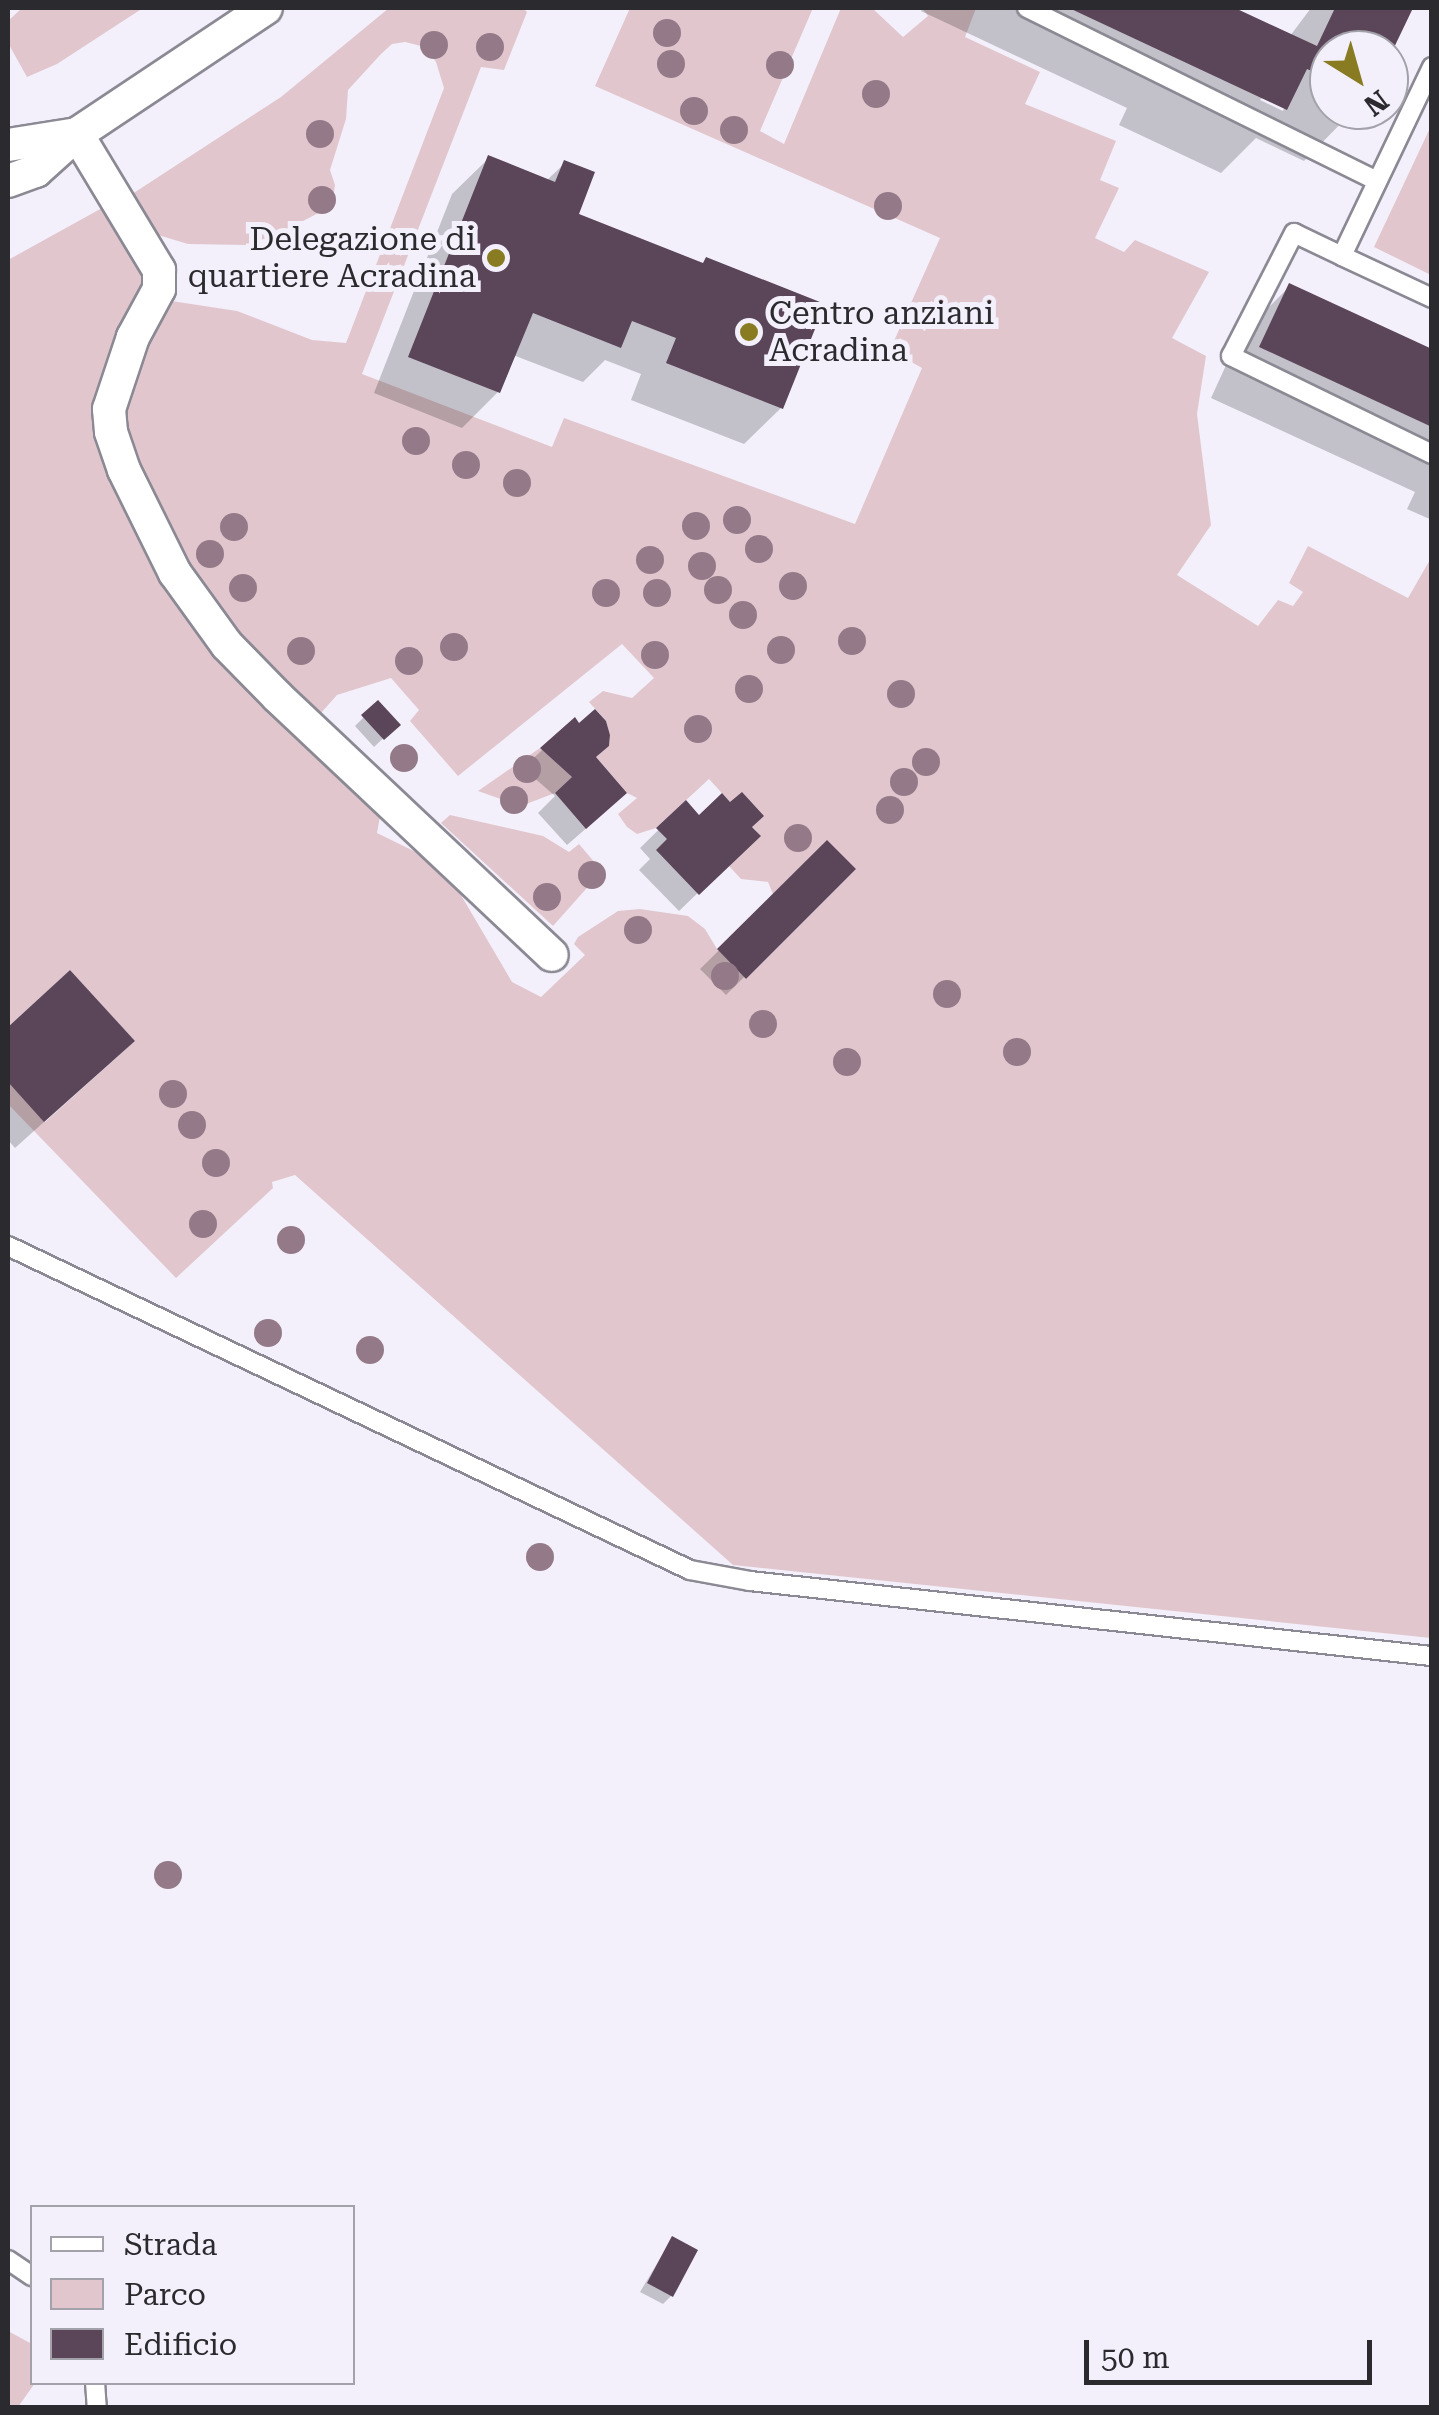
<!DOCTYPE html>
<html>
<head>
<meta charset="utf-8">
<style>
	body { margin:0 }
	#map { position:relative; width:1439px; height:2415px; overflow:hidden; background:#f3f0fb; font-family:"Roboto Serif",serif }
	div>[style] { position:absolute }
	.green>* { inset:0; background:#e1c7cd }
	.shadow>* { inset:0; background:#0003 }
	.building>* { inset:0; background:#5b4659 }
	.roads { filter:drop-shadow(2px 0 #8b8993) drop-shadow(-2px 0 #8b8993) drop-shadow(0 2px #8b8993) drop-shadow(0 -2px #8b8993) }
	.service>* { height:18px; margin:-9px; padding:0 9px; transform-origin:9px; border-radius:9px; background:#fff }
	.minor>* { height:32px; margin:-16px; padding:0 16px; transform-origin:16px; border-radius:16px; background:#fff }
	.trees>* { width:28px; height:28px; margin:-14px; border-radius:50%; background:#947a88 }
	.dots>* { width:28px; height:28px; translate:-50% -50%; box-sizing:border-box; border:5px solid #f3f0fb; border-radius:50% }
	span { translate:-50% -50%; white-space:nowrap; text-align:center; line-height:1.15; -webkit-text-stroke:10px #f3f0fb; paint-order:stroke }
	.poi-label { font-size:32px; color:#2b2a2e }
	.right { translate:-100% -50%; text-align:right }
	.left { translate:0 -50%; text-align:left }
	.frame { position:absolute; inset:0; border:10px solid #2b2a2e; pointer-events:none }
	.legend { position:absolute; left:30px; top:2205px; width:325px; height:180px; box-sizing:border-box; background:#f3f0fb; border:2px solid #a3a1a9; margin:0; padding:12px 18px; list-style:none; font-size:30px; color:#2b2a2e }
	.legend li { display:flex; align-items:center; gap:20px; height:50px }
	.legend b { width:50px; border:2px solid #a3a1a9 }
	.north { position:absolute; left:1309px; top:30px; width:100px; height:100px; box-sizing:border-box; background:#f3f0fb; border:2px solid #a3a1a9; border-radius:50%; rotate:143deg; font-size:28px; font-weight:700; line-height:40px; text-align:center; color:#2b2a2e }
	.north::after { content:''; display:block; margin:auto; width:35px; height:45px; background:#897b21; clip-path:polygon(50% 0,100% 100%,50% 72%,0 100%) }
	.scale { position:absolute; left:1084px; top:2340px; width:288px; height:45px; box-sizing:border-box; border:5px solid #2b2a2e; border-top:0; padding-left:12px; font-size:30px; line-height:35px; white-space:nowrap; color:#2b2a2e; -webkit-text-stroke:8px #f3f0fb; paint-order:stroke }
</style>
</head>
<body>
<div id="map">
	<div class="green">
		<div style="clip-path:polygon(22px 8px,143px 8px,57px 64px,27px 77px,8px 43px,8px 21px)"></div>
		<div style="clip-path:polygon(389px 8px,523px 8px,527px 12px,504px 70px,481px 67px,362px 374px,552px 447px,564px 418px,855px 524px,922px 368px,890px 350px,940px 238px,595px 86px,630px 8px,813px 8px,760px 131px,784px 144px,841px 8px,872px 8px,903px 37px,928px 16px,922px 8px,976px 8px,965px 37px,1040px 72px,1025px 104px,1116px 141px,1100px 180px,1119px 188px,1095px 238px,1124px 252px,1135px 240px,1209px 272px,1172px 338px,1206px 356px,1197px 414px,1211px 525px,1177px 575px,1258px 626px,1278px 600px,1293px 606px,1303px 592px,1289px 583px,1308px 546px,1408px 598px,1431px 558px,1431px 1638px,733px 1565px,295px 1175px,272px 1182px,273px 1188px,176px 1278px,8px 1104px,8px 1082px,45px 1122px,135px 1041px,70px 970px,8px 1027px,8px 260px,102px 208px,130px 237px,145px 278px,94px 406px,149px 550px,381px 811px,377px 833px,424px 856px,458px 890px,512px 982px,541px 997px,585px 955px,574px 944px,578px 937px,618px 911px,640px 909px,688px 916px,705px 929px,717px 949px,746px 979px,856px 869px,827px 841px,773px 894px,768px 882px,741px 879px,729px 866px,760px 835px,709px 779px,656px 828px,637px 834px,627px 827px,618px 814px,637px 798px,627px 793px,596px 757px,609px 746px,610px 735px,606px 721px,589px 702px,603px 691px,632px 698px,654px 678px,622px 644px,458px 776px,410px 721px,419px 710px,391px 678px,337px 695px,321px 713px,288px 684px,276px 682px,218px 622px,145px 498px,120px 411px,165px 300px,237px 311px,312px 340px,346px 343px,444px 88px,436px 62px,425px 47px,405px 42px,392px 44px,381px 54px,348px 90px,346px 119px,330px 170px,335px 185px,332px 206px,276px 235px,246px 245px,188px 244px,148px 232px,126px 198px,281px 97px)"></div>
		<div style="clip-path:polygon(1431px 126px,1431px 275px,1374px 247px)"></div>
		<div style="clip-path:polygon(540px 748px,572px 777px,555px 793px,521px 806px,478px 791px)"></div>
		<div style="clip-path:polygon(450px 815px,543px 836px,569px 852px,579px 844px,602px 871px,553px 926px,441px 823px)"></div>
		<div style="clip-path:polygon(8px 2331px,32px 2344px,35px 2383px,18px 2407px,8px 2407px)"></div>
	</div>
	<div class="shadow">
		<div style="clip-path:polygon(evenodd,923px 8px,1229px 8px,1290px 36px,1311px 8px,1410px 8px,1389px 52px,1329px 50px,1329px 110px,1354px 110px,1304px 161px,1256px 138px,1221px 173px,1119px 125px,1127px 108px,921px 11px,923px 8px,1264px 96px,1285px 106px,1283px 111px,1260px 100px,1264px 96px)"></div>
		<div style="clip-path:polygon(489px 158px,546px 181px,565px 163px,575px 215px,781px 408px,744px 444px,631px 400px,641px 374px,605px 360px,583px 382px,513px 355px,498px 392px,462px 428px,374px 393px,452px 194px)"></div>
		<div style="clip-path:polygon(1290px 286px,1432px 352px,1432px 520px,1407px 509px,1415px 492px,1211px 398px,1239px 337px)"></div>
		<div style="clip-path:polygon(378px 703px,397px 725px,374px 747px,355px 726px)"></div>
		<div style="clip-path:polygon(574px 720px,593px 759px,605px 812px,567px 845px,538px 813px,555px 796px,523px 768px)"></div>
		<div style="clip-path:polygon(685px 804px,699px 818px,749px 827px,757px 836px,679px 911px,639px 870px,650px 859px,640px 848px)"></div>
		<div style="clip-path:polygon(827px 844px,853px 869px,726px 995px,700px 969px)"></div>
		<div style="clip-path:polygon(70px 973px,104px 1068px,15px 1148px,8px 1140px,8px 1030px)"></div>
		<div style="clip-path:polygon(672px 2239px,671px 2296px,663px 2304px,640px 2292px)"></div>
	</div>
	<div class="building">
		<div style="clip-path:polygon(1069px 8px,1235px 8px,1317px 46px,1335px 8px,1413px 8px,1389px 58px,1389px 50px,1329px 50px,1329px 79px,1307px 69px,1287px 110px)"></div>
		<div style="clip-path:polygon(488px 155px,555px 182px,564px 160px,595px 172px,579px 214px,703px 263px,706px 257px,825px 304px,783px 409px,666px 363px,676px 338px,632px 321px,621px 348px,533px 313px,500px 393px,408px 357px)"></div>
		<div style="clip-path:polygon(1289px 283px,1432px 349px,1432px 427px,1259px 347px)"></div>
		<div style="clip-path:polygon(378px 700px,401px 725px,384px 740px,361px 715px)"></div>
		<div style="clip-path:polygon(595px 709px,606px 721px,610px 735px,609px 746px,596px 757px,627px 793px,586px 829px,555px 793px,572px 777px,540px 748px,575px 717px,579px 723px)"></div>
		<div style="clip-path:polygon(742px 792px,764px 816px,752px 827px,761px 836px,699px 895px,656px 850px,667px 839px,656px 828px,686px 800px,699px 815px,722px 793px,730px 802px)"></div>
		<div style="clip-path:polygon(827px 840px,856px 869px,746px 979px,717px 949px)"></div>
		<div style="clip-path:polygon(70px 970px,135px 1041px,44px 1122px,8px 1082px,8px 1027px)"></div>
		<div style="clip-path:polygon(672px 2236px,698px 2250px,673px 2297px,647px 2283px)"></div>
	</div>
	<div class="roads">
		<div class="service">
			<div style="left:1027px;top:8px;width:390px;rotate:26.3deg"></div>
			<div style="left:1432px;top:67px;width:209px;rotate:115.5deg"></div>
			<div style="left:1342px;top:256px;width:99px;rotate:25deg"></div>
			<div style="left:1342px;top:256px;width:53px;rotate:-154.4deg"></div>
			<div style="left:1294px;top:233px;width:138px;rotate:117.1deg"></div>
			<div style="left:1231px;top:356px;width:224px;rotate:26deg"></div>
			<div style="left:8px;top:1246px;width:755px;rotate:25.41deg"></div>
			<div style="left:690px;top:1570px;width:61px;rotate:10.4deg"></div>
			<div style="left:750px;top:1581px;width:686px;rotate:6.28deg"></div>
			<div style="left:8px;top:2260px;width:29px;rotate:34deg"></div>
			<div style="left:95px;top:2382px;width:26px;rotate:86deg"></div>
		</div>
		<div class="minor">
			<div style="left:77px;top:134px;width:159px;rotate:58.9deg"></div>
			<div style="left:159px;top:270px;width:19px;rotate:90deg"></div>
			<div style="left:159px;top:289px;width:55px;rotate:118.4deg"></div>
			<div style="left:133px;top:337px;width:76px;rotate:108.4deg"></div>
			<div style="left:109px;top:409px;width:23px;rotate:85deg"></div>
			<div style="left:111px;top:432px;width:40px;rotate:71.1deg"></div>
			<div style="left:124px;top:470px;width:115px;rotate:63.7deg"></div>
			<div style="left:175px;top:573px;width:89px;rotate:54.2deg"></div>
			<div style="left:227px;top:645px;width:73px;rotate:45.6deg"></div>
			<div style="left:278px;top:697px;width:376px;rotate:43.3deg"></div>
			<div style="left:8px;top:145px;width:70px;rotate:-9.1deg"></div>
			<div style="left:8px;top:181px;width:30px;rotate:-20deg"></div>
			<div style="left:36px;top:171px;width:55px;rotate:-42.1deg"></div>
			<div style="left:77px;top:134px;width:227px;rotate:-33.7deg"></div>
		</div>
	</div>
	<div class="trees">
		<div style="left:667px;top:33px"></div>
		<div style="left:434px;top:45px"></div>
		<div style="left:490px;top:47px"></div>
		<div style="left:671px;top:64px"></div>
		<div style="left:780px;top:65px"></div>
		<div style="left:876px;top:94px"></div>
		<div style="left:694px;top:111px"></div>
		<div style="left:734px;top:130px"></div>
		<div style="left:320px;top:134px"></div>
		<div style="left:322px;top:200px"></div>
		<div style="left:888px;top:206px"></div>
		<div style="left:416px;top:441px"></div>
		<div style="left:466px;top:465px"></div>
		<div style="left:517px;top:483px"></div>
		<div style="left:737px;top:520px"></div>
		<div style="left:696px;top:526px"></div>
		<div style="left:234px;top:527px"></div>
		<div style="left:759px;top:549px"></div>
		<div style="left:210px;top:554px"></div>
		<div style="left:650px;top:560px"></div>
		<div style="left:702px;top:566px"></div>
		<div style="left:793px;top:586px"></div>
		<div style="left:243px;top:588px"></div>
		<div style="left:718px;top:590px"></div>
		<div style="left:606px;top:593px"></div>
		<div style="left:657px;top:593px"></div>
		<div style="left:743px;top:615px"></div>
		<div style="left:852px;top:641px"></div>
		<div style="left:454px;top:647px"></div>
		<div style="left:781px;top:650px"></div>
		<div style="left:301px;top:651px"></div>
		<div style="left:655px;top:655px"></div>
		<div style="left:409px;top:661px"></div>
		<div style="left:749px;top:689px"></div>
		<div style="left:901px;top:694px"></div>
		<div style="left:698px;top:729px"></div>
		<div style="left:404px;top:758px"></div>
		<div style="left:926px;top:762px"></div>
		<div style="left:527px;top:769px"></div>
		<div style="left:904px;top:782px"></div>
		<div style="left:514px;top:800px"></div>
		<div style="left:890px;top:810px"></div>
		<div style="left:798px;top:838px"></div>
		<div style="left:592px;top:875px"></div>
		<div style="left:547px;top:897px"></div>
		<div style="left:638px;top:930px"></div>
		<div style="left:725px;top:976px"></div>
		<div style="left:947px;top:994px"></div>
		<div style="left:763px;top:1024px"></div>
		<div style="left:1017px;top:1052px"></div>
		<div style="left:847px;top:1062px"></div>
		<div style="left:173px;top:1094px"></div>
		<div style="left:192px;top:1125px"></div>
		<div style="left:216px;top:1163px"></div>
		<div style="left:203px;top:1224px"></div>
		<div style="left:291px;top:1240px"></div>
		<div style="left:268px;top:1333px"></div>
		<div style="left:370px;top:1350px"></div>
		<div style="left:540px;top:1557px"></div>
		<div style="left:168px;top:1875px"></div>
	</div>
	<div class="dots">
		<div style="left:496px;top:258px;background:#897b21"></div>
		<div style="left:749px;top:332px;background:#897b21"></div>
	</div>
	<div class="poi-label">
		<span class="right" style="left:476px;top:258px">Delegazione di<br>quartiere Acradina</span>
		<span class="left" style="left:769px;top:332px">Centro anziani<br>Acradina</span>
	</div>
	<div class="frame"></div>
	<ul class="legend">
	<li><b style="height:12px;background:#fff"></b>Strada</li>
	<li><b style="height:28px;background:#e1c7cd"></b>Parco</li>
	<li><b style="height:28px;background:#5b4659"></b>Edificio</li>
	</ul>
	<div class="north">N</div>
	<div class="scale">50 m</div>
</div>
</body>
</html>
